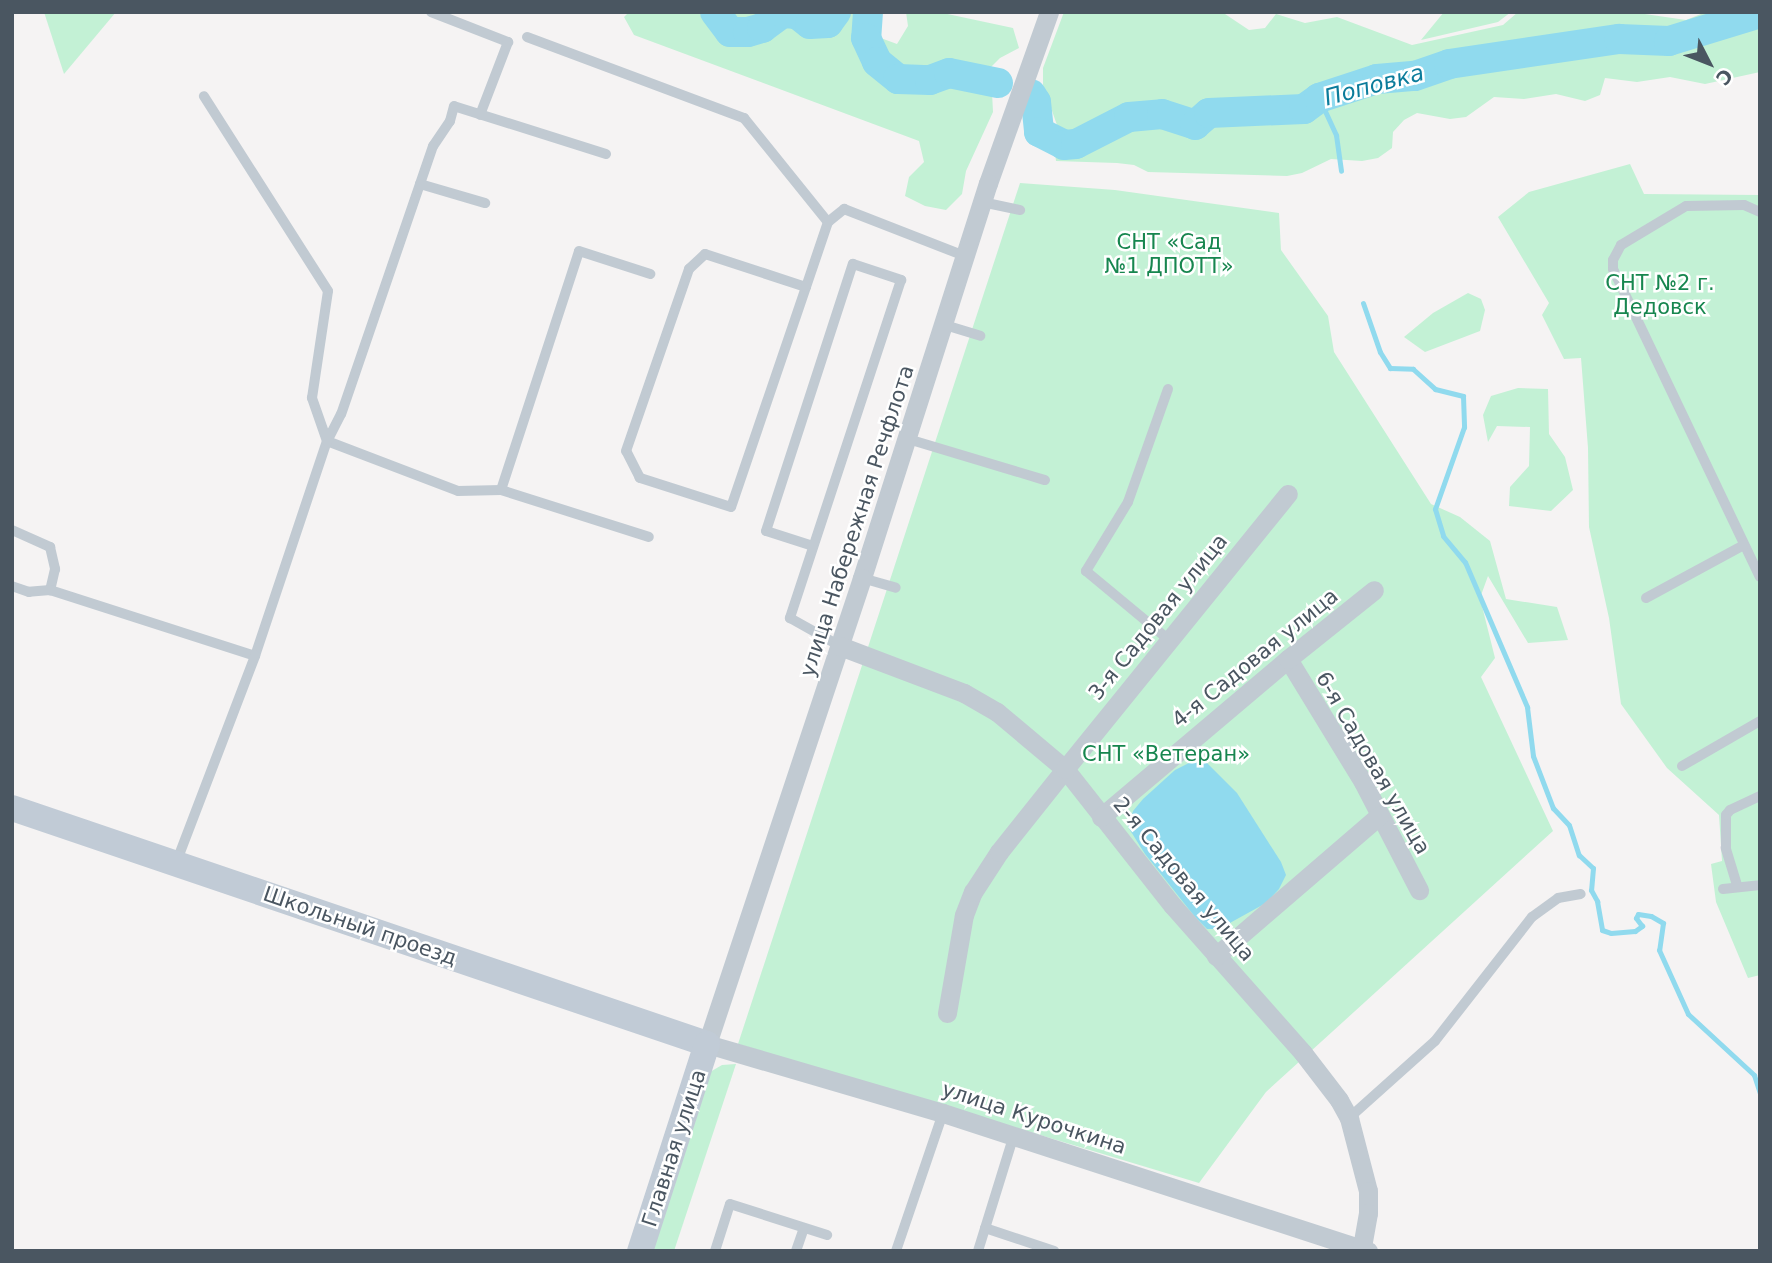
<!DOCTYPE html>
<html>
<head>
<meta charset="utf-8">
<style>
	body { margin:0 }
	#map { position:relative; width:1772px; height:1263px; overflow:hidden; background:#f5f3f3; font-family:"DejaVu Sans",sans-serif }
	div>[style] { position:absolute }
	.green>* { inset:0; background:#c3f1d5 }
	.water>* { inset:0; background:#90daee }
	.stream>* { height:5px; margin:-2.5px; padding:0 2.5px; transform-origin:2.5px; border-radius:2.5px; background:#90daee }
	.river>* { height:30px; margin:-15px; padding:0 15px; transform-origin:15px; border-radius:15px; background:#90daee }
	.lane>* { height:10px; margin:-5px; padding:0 5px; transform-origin:5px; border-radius:5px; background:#c1cad2 }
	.street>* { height:19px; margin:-9.5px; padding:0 9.5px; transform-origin:9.5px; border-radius:9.5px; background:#c1cad2 }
	.secondary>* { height:26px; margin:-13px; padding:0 13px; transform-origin:13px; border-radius:13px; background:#c1cbd6 }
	span { translate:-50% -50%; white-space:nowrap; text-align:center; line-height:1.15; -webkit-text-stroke:5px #fff; paint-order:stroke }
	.park-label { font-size:21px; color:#17864f }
	.street-label { font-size:21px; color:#4a5661 }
	.water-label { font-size:23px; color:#0c7c9b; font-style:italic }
	.frame { position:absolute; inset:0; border:14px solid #4a5661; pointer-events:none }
	.north { position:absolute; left:1674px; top:28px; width:70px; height:70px; -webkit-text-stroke:5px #fff; paint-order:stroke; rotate:132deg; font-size:19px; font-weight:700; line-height:28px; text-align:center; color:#4a5661 }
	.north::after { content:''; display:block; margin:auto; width:24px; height:32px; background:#4a5661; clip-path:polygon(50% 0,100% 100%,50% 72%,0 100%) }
</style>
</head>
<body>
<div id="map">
	<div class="green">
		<div style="clip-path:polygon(44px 12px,116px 12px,64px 74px)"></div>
		<div style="clip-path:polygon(629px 12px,859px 12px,878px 37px,897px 44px,908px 26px,906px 12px,938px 12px,1013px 28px,1019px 48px,1000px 58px,984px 74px,992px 92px,993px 112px,966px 171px,962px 194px,946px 210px,925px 206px,905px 196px,909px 177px,924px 162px,919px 141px,634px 35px,624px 17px)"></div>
		<div style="clip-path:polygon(1064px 12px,1222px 12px,1249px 30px,1265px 28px,1276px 14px,1305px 23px,1337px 17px,1412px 45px,1503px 25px,1518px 12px,1631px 12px,1686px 20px,1706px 12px,1760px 12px,1760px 72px,1705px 84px,1670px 77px,1637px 82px,1605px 78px,1600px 95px,1585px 101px,1556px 94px,1524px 99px,1494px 97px,1466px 117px,1450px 119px,1417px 113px,1404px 120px,1393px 132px,1392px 148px,1378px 158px,1362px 161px,1331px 159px,1302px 173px,1287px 176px,1148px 172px,1134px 165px,1117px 163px,1056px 161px,1054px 145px,1058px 128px,1043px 85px,1043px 68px)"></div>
		<div style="clip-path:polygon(1444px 12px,1511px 12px,1498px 22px,1421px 40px)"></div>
		<div style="clip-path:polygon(1630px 164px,1644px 194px,1760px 195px,1760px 975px,1748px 978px,1716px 902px,1711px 864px,1722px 861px,1719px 815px,1667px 768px,1621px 704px,1609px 618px,1589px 527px,1588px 448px,1581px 358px,1564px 359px,1542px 315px,1549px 303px,1498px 217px,1529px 192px)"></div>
		<div style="clip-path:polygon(1020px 183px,1115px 190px,1279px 213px,1281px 250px,1328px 316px,1334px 352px,1431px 504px,1460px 517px,1490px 541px,1506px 599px,1557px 607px,1568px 640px,1528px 643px,1488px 576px,1480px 598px,1495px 658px,1481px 677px,1553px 831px,1266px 1092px,1199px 1183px,738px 1044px)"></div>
		<div style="clip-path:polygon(1468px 293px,1481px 299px,1485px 310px,1480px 331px,1425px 352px,1404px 337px,1433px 313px)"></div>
		<div style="clip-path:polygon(1518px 388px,1548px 389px,1549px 434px,1565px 457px,1573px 490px,1551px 511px,1509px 506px,1510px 487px,1529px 466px,1530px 427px,1497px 426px,1488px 442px,1483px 415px,1491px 396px)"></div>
		<div style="clip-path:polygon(736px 1064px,674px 1251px,649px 1251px,710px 1072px,722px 1065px)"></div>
	</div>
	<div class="water">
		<div style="clip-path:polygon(1201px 757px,1237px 793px,1281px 862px,1286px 875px,1279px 889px,1266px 903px,1219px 929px,1207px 929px,1195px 917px,1145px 854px,1128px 827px,1133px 811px,1143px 799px,1175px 770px)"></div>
	</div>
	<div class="stream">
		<div style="left:1319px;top:98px;width:41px;rotate:65.3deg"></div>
		<div style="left:1336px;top:135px;width:36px;rotate:82deg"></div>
		<div style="left:1363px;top:303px;width:52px;rotate:70.9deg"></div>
		<div style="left:1380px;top:352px;width:19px;rotate:58deg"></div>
		<div style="left:1390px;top:368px;width:23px;rotate:2deg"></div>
		<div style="left:1413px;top:369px;width:30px;rotate:42deg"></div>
		<div style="left:1435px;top:389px;width:29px;rotate:14deg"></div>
		<div style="left:1463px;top:396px;width:31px;rotate:88deg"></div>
		<div style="left:1464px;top:427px;width:87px;rotate:109.5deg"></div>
		<div style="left:1435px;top:509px;width:28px;rotate:73deg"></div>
		<div style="left:1443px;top:536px;width:34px;rotate:50deg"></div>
		<div style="left:1465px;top:562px;width:158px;rotate:66.8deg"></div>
		<div style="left:1527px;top:707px;width:49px;rotate:83deg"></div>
		<div style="left:1533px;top:756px;width:56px;rotate:69deg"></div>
		<div style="left:1553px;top:808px;width:23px;rotate:47deg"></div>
		<div style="left:1569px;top:825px;width:32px;rotate:72deg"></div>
		<div style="left:1579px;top:855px;width:19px;rotate:43deg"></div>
		<div style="left:1593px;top:868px;width:22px;rotate:95deg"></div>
		<div style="left:1591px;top:890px;width:13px;rotate:61deg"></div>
		<div style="left:1597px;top:901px;width:29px;rotate:80deg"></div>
		<div style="left:1602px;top:930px;width:9px;rotate:18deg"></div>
		<div style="left:1611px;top:933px;width:24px;rotate:-5deg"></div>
		<div style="left:1635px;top:931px;width:9px;rotate:-36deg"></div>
		<div style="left:1642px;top:926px;width:10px;rotate:-127deg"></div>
		<div style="left:1636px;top:918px;width:4px;rotate:-63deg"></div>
		<div style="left:1638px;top:914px;width:13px;rotate:9deg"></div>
		<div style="left:1651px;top:916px;width:14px;rotate:30deg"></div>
		<div style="left:1663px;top:923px;width:27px;rotate:98deg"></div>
		<div style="left:1659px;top:950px;width:70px;rotate:65.6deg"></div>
		<div style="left:1688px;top:1014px;width:90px;rotate:42.7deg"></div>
		<div style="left:1754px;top:1075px;width:20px;rotate:72deg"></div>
	</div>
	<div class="river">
		<div style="left:715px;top:12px;width:25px;rotate:53deg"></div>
		<div style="left:730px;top:32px;width:18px"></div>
		<div style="left:748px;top:32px;width:15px;rotate:-16deg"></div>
		<div style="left:762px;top:28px;width:26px;rotate:-36deg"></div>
		<div style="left:783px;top:13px;width:14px;rotate:4deg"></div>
		<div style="left:797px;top:14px;width:16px;rotate:38deg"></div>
		<div style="left:810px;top:24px;width:18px;rotate:-3deg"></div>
		<div style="left:828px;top:23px;width:14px;rotate:-54deg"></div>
		<div style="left:868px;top:12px;width:26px;rotate:94deg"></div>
		<div style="left:866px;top:38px;width:26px;rotate:65deg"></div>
		<div style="left:877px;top:62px;width:27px;rotate:39deg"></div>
		<div style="left:898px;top:79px;width:32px;rotate:2deg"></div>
		<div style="left:930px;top:80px;width:20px;rotate:-20deg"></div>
		<div style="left:949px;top:73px;width:50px;rotate:11.5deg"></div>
		<div style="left:1031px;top:94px;width:9px;rotate:58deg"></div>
		<div style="left:1036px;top:102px;width:30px;rotate:84deg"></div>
		<div style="left:1039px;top:132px;width:28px;rotate:27deg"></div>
		<div style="left:1064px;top:145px;width:12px;rotate:-5deg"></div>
		<div style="left:1076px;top:144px;width:59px;rotate:-27deg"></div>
		<div style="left:1129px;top:117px;width:33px;rotate:-5deg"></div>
		<div style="left:1162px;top:114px;width:35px;rotate:18deg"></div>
		<div style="left:1195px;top:125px;width:18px;rotate:-41deg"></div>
		<div style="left:1209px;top:113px;width:95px;rotate:-2.4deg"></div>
		<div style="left:1304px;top:109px;width:19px;rotate:-36deg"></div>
		<div style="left:1319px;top:98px;width:61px;rotate:-18.1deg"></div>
		<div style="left:1377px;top:79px;width:38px;rotate:-5deg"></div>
		<div style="left:1415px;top:76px;width:36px;rotate:-19deg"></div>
		<div style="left:1449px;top:64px;width:172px;rotate:-8.4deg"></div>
		<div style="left:1619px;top:39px;width:50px;rotate:2.3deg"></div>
		<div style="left:1669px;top:41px;width:95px;rotate:-17.1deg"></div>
	</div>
	<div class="lane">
		<div style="left:431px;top:12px;width:83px;rotate:21.3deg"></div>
		<div style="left:508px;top:42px;width:78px;rotate:111deg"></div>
		<div style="left:527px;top:37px;width:232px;rotate:20.5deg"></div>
		<div style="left:744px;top:118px;width:134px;rotate:51.1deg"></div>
		<div style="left:606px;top:154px;width:159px;rotate:-162.5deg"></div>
		<div style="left:454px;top:106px;width:16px;rotate:105deg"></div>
		<div style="left:450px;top:121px;width:30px;rotate:124deg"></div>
		<div style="left:433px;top:146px;width:283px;rotate:108.9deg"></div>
		<div style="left:341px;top:414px;width:30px;rotate:117deg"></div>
		<div style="left:327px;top:441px;width:140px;rotate:20.9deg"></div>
		<div style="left:458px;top:491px;width:43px;rotate:-1.3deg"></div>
		<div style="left:501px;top:490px;width:155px;rotate:17.6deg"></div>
		<div style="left:420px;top:184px;width:68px;rotate:16.3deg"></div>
		<div style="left:982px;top:202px;width:39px;rotate:12deg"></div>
		<div style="left:1760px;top:212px;width:17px;rotate:-156deg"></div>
		<div style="left:1744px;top:205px;width:58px;rotate:179deg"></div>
		<div style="left:1686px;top:206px;width:76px;rotate:149deg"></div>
		<div style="left:1621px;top:245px;width:17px;rotate:118deg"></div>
		<div style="left:1613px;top:260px;width:9px;rotate:90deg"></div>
		<div style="left:1613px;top:269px;width:341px;rotate:64.5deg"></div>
		<div style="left:806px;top:287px;width:232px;rotate:108.8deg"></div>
		<div style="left:731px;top:507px;width:96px;rotate:-162.3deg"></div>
		<div style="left:640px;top:478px;width:30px;rotate:-117deg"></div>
		<div style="left:626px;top:451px;width:193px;rotate:-70.9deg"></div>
		<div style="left:689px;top:269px;width:22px;rotate:-43deg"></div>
		<div style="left:705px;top:254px;width:106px;rotate:18.1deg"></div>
		<div style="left:806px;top:287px;width:69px;rotate:-71.3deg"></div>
		<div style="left:828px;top:222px;width:21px;rotate:-39deg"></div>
		<div style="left:844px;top:209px;width:132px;rotate:21.3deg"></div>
		<div style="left:945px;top:325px;width:37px;rotate:17deg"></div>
		<div style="left:1168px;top:389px;width:120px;rotate:109.5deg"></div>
		<div style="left:1128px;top:502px;width:81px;rotate:121.3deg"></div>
		<div style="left:1086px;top:571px;width:107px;rotate:39.7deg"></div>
		<div style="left:908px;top:439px;width:143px;rotate:16.7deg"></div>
		<div style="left:501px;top:490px;width:251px;rotate:-71.9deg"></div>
		<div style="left:579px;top:251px;width:75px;rotate:17.9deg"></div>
		<div style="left:12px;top:530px;width:42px;rotate:24.1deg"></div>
		<div style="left:50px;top:547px;width:23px;rotate:77deg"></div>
		<div style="left:55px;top:569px;width:22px;rotate:103deg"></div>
		<div style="left:50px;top:590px;width:21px;rotate:175deg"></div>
		<div style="left:29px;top:592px;width:18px;rotate:-161deg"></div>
		<div style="left:813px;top:546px;width:49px;rotate:-162.3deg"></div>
		<div style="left:766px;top:531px;width:281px;rotate:-72deg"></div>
		<div style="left:853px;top:264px;width:51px;rotate:18.4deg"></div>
		<div style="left:901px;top:280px;width:356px;rotate:108.2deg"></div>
		<div style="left:790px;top:618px;width:57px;rotate:29.2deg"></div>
		<div style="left:862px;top:578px;width:35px;rotate:16deg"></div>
		<div style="left:50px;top:590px;width:215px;rotate:17.8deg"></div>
		<div style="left:255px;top:656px;width:227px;rotate:-71.5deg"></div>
		<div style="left:327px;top:441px;width:46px;rotate:-109.2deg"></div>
		<div style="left:312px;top:398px;width:108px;rotate:-81.5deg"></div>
		<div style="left:328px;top:291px;width:231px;rotate:-122.5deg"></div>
		<div style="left:1646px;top:598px;width:111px;rotate:-28.4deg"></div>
		<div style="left:1682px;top:766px;width:90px;rotate:-30deg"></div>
		<div style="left:176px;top:863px;width:222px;rotate:-69.1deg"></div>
		<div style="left:1737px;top:885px;width:39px;rotate:-107deg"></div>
		<div style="left:1726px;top:848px;width:33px;rotate:-90deg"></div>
		<div style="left:1726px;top:815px;width:6px;rotate:-51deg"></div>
		<div style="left:1730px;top:810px;width:33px;rotate:-25deg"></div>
		<div style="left:1723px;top:889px;width:37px;rotate:-6deg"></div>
		<div style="left:1349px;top:1118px;width:115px;rotate:-41.8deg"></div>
		<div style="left:1435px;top:1041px;width:157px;rotate:-52deg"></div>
		<div style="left:1532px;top:917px;width:32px;rotate:-36deg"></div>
		<div style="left:1558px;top:898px;width:23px;rotate:-10deg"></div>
		<div style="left:985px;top:1228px;width:73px;rotate:18.4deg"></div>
		<div style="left:715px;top:1251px;width:49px;rotate:-72.3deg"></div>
		<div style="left:730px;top:1204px;width:102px;rotate:17.7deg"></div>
		<div style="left:796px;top:1251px;width:24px;rotate:-71deg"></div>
		<div style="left:896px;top:1251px;width:146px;rotate:-71.2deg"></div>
		<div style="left:978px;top:1251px;width:121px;rotate:-72.8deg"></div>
	</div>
	<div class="street">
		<div style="left:1049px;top:12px;width:182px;rotate:109.6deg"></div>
		<div style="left:988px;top:183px;width:415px;rotate:107.7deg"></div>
		<div style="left:862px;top:578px;width:491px;rotate:108.4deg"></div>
		<div style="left:707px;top:1044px;width:246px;rotate:16.3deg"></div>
		<div style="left:943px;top:1113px;width:447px;rotate:18deg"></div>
		<div style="left:840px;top:646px;width:133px;rotate:20.8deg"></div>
		<div style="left:964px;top:693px;width:38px;rotate:30deg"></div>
		<div style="left:997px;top:712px;width:89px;rotate:40deg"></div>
		<div style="left:1065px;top:769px;width:174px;rotate:51.8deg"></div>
		<div style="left:1173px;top:906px;width:196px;rotate:48.5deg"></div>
		<div style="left:1303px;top:1053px;width:59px;rotate:52.5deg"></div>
		<div style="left:1339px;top:1100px;width:21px;rotate:61deg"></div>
		<div style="left:1349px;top:1118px;width:75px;rotate:75.4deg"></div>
		<div style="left:1368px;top:1191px;width:22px;rotate:90deg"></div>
		<div style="left:1368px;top:1213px;width:36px;rotate:100deg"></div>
		<div style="left:1288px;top:659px;width:144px;rotate:58.6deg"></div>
		<div style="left:1363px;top:782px;width:122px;rotate:62.6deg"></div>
		<div style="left:1101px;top:817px;width:245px;rotate:-40.2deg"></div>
		<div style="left:1288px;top:659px;width:110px;rotate:-38.7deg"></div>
		<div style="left:1216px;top:956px;width:215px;rotate:-40.7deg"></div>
		<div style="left:947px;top:1013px;width:99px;rotate:-80.2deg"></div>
		<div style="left:964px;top:915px;width:25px;rotate:-69deg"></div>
		<div style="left:973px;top:892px;width:48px;rotate:-57deg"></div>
		<div style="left:999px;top:852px;width:106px;rotate:-51.5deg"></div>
		<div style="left:1065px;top:769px;width:354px;rotate:-51deg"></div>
	</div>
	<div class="secondary">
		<div style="left:12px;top:808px;width:734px;rotate:18.76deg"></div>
		<div style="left:707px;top:1044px;width:218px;rotate:107.9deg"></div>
	</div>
	<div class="park-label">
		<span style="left:1169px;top:254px">СНТ «Сад<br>№1 ДПОТТ»</span>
		<span style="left:1660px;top:295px">СНТ №2 г.<br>Дедовск</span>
		<span style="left:1166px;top:754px">СНТ «Ветеран»</span>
	</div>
	<div class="street-label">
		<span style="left:857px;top:521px;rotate:-72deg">улица Набережная Речфлота</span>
		<span style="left:1158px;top:617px;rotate:-51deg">3-я Садовая улица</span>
		<span style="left:1255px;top:658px;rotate:-39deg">4-я Садовая улица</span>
		<span style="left:1373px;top:763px;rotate:60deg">6-я Садовая улица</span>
		<span style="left:1184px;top:879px;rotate:50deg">2-я Садовая улица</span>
		<span style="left:360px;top:926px;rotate:19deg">Школьный проезд</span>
		<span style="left:1034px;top:1118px;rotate:18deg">улица Курочкина</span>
		<span style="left:674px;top:1148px;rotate:-72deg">Главная улица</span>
	</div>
	<div class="water-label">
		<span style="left:1374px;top:85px;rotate:-15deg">Поповка</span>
	</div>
	<div class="frame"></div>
	<div class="north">С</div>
</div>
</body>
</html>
